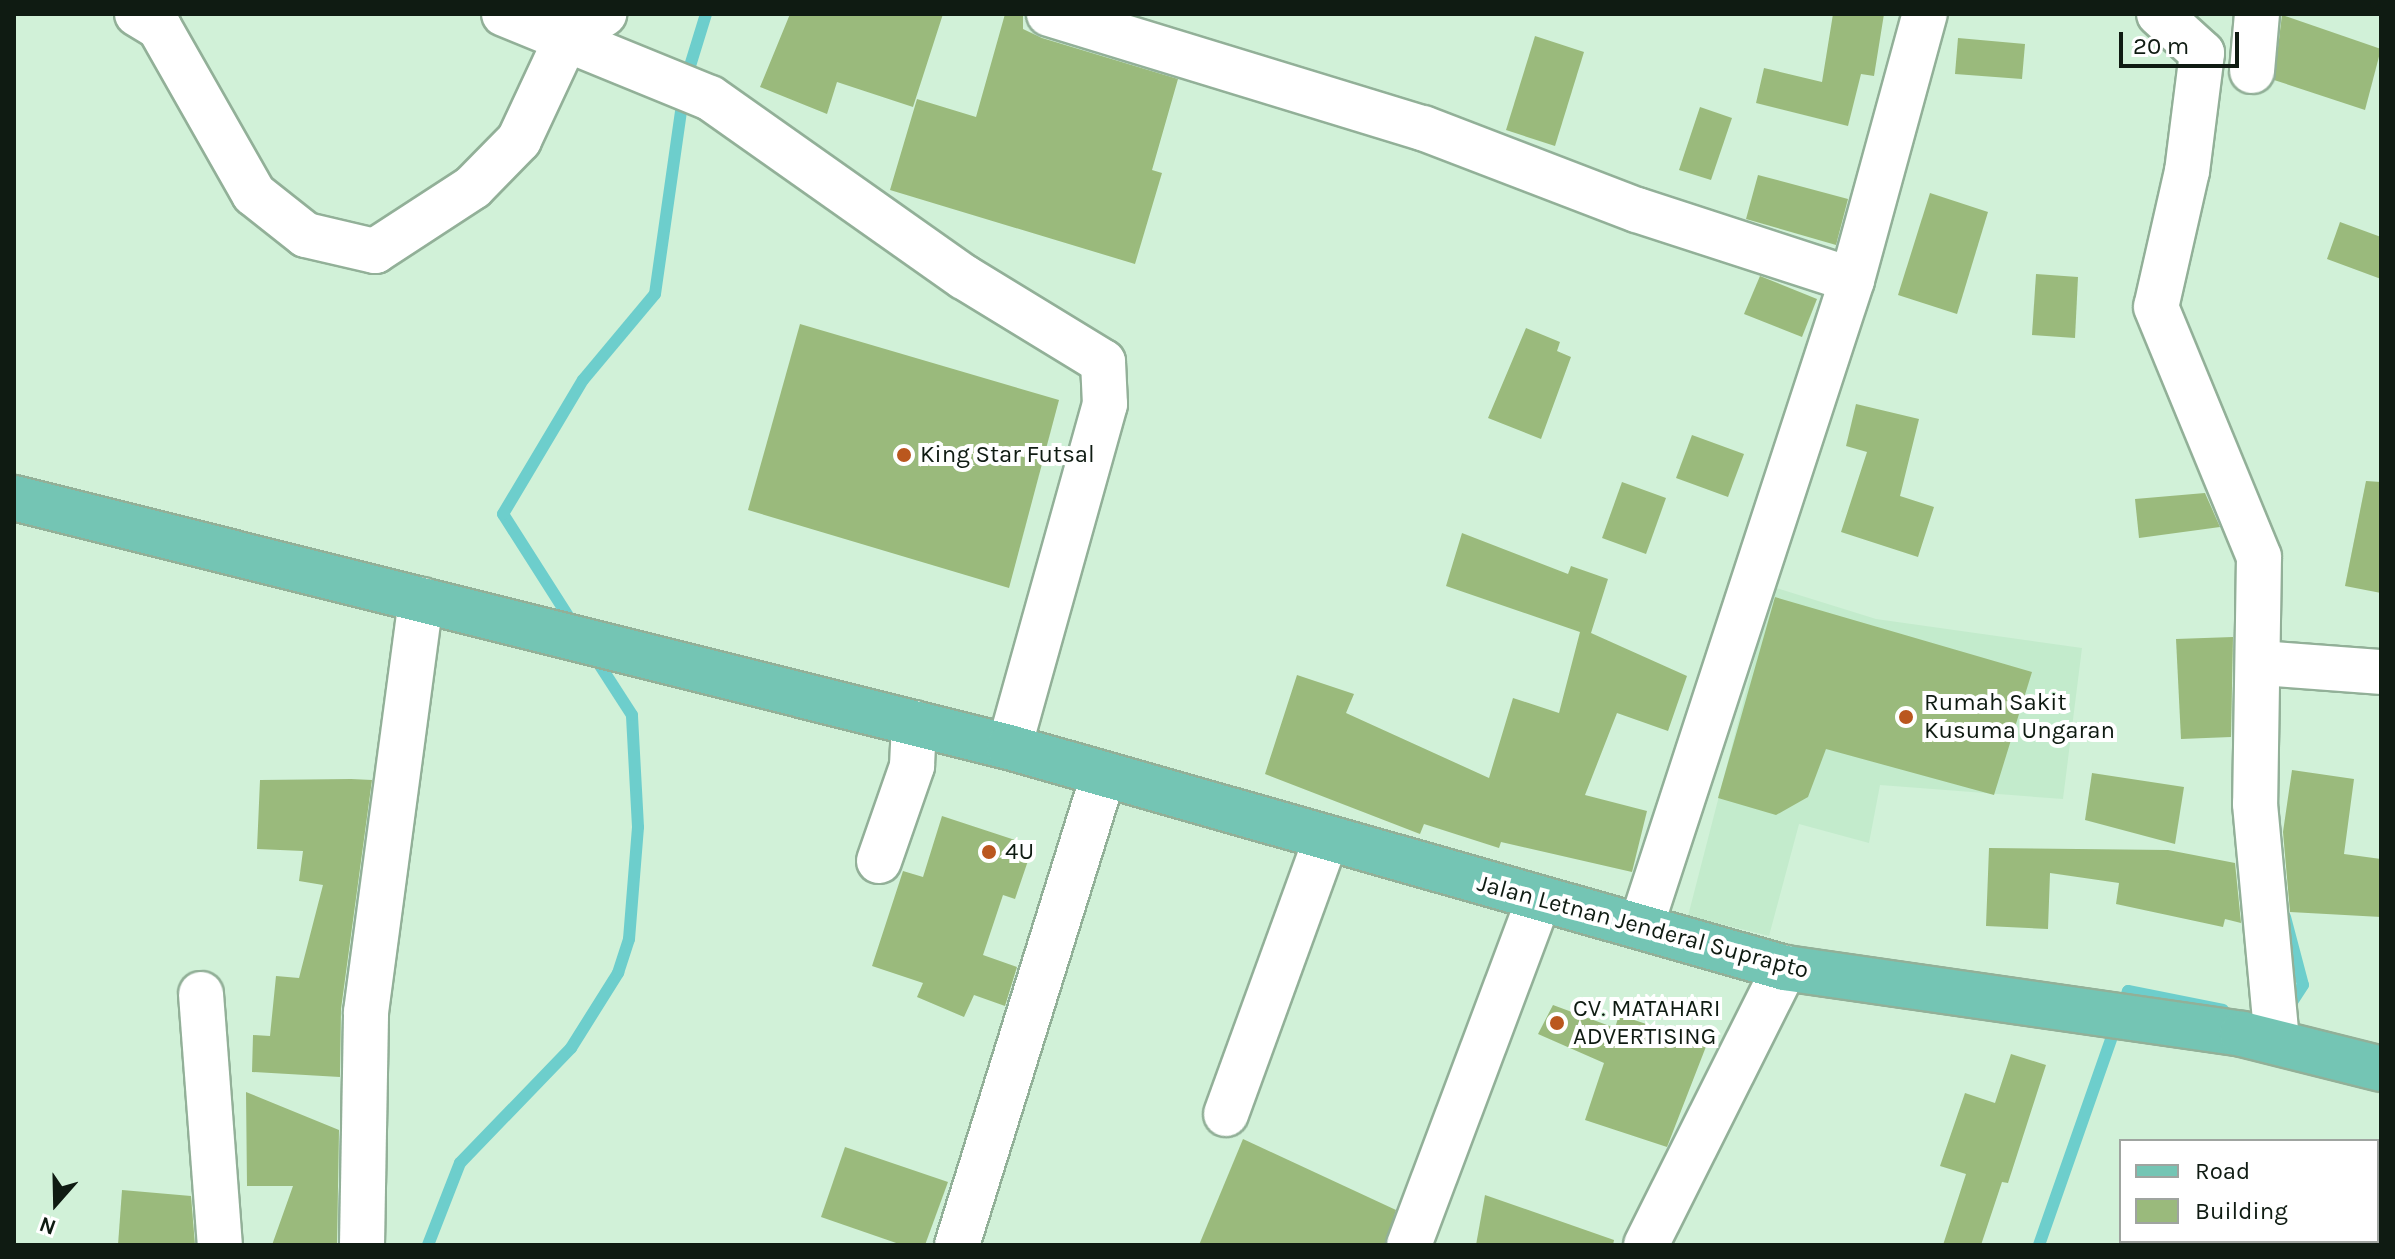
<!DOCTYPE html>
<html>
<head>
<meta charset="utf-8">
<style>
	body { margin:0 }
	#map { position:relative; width:2395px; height:1259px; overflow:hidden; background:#d1f1d8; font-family:Karla,sans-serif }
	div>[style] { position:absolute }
	.built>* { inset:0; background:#c3ebcc }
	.stream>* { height:12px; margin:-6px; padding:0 6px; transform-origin:6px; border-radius:6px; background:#6dcecc }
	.building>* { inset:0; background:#9aba7c }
	.roads { filter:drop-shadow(2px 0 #92b098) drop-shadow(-2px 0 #92b098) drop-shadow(0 2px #92b098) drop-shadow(0 -2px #92b098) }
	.minor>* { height:44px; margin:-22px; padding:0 22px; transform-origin:22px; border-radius:22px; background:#fff }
	.major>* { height:44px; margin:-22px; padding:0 22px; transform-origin:22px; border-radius:22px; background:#74c5b4 }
	.dots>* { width:22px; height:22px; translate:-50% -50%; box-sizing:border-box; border:4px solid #fff; border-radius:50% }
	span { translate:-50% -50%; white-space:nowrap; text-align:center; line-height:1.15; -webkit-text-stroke:8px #fff; paint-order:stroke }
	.poi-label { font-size:24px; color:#0f1b12 }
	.left { translate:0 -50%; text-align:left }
	.street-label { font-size:24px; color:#0f1b12 }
	.frame { position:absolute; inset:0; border:16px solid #0f1b12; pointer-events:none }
	.legend { position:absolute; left:2119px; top:1139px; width:260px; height:104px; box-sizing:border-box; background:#fff; border:2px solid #9fa4a0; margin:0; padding:10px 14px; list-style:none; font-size:24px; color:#0f1b12 }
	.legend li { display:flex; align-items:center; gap:16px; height:40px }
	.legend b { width:40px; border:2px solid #9fa4a0 }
	.north { position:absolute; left:16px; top:1163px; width:80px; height:80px; -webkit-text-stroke:6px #fff; paint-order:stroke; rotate:200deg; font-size:22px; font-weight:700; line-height:32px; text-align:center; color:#0f1b12 }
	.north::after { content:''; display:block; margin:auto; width:28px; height:36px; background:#0f1b12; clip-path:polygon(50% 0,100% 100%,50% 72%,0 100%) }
	.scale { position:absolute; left:2119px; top:32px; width:120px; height:36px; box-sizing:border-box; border:4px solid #0f1b12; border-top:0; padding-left:10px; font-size:24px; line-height:28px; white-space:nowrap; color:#0f1b12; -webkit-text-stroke:6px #fff; paint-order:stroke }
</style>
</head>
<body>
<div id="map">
	<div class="built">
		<div style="clip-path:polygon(1773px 587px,1876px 619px,2082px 648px,2063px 799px,1880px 785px,1869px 843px,1799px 824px,1769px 936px,1688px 916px)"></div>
	</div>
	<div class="stream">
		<div style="left:686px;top:79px;width:68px;rotate:-72.9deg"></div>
		<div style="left:575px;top:627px;width:134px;rotate:-122.5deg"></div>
		<div style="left:503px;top:514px;width:156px;rotate:-59.2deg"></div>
		<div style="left:583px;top:380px;width:112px;rotate:-50.1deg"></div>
		<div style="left:655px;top:294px;width:199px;rotate:-81.9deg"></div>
		<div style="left:2285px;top:917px;width:70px;rotate:75.2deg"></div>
		<div style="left:2303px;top:985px;width:31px;rotate:123deg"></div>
		<div style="left:428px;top:1245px;width:88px;rotate:-68.7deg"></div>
		<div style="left:460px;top:1163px;width:160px;rotate:-46deg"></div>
		<div style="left:571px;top:1048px;width:89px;rotate:-57.9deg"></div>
		<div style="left:618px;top:973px;width:36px;rotate:-72deg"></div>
		<div style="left:629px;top:939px;width:112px;rotate:-85.4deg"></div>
		<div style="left:638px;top:827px;width:112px;rotate:-93.1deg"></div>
		<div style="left:632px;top:715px;width:70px;rotate:-122.8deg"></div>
		<div style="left:2039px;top:1245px;width:269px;rotate:-70.7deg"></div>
		<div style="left:2128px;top:991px;width:97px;rotate:11.3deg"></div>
	</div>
	<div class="building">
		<div style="clip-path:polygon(790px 14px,943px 14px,913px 107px,837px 82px,827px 114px,760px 87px)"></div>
		<div style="clip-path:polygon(1005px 14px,1023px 14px,1023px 29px,1042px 38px,1178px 79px,1152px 170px,1162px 173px,1135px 264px,890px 190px,917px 99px,976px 117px)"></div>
		<div style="clip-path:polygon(1833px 14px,1884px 14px,1874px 76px,1861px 74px,1848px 126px,1756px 103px,1764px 68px,1822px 82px)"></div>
		<div style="clip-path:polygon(2282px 15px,2381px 49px,2365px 110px,2274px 80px)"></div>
		<div style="clip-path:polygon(1535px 36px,1584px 52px,1555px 146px,1506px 130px)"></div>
		<div style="clip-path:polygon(1958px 38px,2025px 44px,2022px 79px,1955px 74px)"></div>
		<div style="clip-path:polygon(1700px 107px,1732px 118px,1711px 180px,1679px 170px)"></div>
		<div style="clip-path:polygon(1758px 175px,1848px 199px,1836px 245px,1746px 219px)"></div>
		<div style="clip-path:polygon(1930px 193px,1988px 212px,1957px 314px,1898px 295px)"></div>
		<div style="clip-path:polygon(2340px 222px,2381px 237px,2381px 279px,2327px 259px)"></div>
		<div style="clip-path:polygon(2036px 274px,2078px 277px,2075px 338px,2032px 335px)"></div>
		<div style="clip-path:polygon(1760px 276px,1817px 299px,1802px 337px,1744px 314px)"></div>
		<div style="clip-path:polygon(800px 324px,1059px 400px,1009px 588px,748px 510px)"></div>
		<div style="clip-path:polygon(1526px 328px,1560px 342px,1557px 351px,1571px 357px,1541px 439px,1488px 418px)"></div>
		<div style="clip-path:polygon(1856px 404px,1919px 419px,1900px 496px,1934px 507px,1918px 557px,1841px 532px,1867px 452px,1846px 446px)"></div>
		<div style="clip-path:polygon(1692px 435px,1744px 454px,1728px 497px,1676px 478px)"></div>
		<div style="clip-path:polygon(2366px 481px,2381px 482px,2381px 593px,2345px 586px)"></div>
		<div style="clip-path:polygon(1622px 482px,1666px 498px,1646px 554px,1602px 538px)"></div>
		<div style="clip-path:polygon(2205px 493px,2220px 527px,2139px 538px,2135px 499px)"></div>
		<div style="clip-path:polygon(1462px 533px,1568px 574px,1571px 566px,1608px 579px,1591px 633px,1687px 676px,1668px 731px,1617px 713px,1585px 795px,1647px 811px,1632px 872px,1501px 842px,1499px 848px,1424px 824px,1420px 834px,1265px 774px,1297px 675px,1354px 694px,1346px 713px,1489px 778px,1513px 698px,1559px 713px,1580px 632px,1446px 586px)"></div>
		<div style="clip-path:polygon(1775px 597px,2032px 672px,1994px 795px,1826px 749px,1808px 797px,1776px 815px,1718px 798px)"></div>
		<div style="clip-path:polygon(2233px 637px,2231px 737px,2181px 739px,2176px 639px)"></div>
		<div style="clip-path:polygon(2292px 770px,2354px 779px,2344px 854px,2381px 859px,2381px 917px,2290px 912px,2283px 832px)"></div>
		<div style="clip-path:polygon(2092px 773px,2184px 787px,2175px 844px,2085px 820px)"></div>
		<div style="clip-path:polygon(351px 779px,372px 780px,341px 1009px,340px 1077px,252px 1072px,253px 1035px,270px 1036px,276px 976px,299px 978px,323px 885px,299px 881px,303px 851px,257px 849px,260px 780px)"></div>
		<div style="clip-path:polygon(942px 816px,1033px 846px,1015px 899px,1003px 895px,983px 955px,1017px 967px,1005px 1006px,974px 995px,964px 1017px,917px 997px,923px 983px,872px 966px,903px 871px,923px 877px)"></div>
		<div style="clip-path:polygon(1989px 848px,2168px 850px,2235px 863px,2241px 923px,2225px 919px,2223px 927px,2116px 904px,2119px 883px,2050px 873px,2048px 929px,1986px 926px)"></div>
		<div style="clip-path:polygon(1553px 1005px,1615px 1028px,1619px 1015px,1707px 1044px,1667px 1147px,1585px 1120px,1604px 1063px,1538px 1034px)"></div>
		<div style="clip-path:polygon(2011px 1054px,2046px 1065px,2008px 1183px,2002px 1182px,1981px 1245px,1943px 1245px,1966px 1174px,1940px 1166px,1965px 1093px,1995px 1103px)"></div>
		<div style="clip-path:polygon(246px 1092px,339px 1130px,337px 1245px,272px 1245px,293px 1186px,247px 1186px)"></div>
		<div style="clip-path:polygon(1243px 1139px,1396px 1210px,1385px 1245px,1199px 1245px)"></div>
		<div style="clip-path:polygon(845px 1147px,948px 1182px,925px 1245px,902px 1245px,821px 1217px)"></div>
		<div style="clip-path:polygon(122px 1190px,191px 1196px,195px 1245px,118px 1245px)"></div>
		<div style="clip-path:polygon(1485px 1195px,1614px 1240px,1613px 1245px,1476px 1245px)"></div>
	</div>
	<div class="roads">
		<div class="minor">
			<div style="left:137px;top:14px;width:26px;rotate:31deg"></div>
			<div style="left:159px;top:27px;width:192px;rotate:60.4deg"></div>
			<div style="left:254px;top:194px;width:66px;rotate:38.3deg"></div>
			<div style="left:306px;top:235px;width:71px;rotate:13.1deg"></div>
			<div style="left:375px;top:251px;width:117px;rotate:-33.1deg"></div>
			<div style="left:473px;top:187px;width:66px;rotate:-45.6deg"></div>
			<div style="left:519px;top:140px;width:114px;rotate:-65deg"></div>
			<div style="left:567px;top:37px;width:44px;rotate:-31.9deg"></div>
			<div style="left:504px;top:14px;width:222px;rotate:22.2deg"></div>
			<div style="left:710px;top:98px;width:311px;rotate:35.2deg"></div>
			<div style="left:964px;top:277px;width:163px;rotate:31.4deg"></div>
			<div style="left:1103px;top:362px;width:42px;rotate:87.3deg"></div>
			<div style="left:1105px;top:404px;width:356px;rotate:105.6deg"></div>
			<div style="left:1049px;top:14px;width:391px;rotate:17deg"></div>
			<div style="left:1423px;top:128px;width:229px;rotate:21deg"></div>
			<div style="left:1637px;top:210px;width:226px;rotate:18deg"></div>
			<div style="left:2159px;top:14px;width:58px;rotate:42.2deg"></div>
			<div style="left:2202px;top:53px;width:119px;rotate:97.2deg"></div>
			<div style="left:2187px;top:171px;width:139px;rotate:102.8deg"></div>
			<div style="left:2156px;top:307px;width:270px;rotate:67.6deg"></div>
			<div style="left:2259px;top:557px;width:247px;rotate:90.9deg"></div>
			<div style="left:2255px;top:804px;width:239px;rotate:84.7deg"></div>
			<div style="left:2252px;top:71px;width:57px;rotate:-85deg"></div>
			<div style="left:2261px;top:663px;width:120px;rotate:4.3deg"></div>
			<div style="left:879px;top:861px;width:101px;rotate:-70.8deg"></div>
			<div style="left:912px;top:766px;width:43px;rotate:-87.3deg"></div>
			<div style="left:1641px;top:926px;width:680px;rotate:-71.91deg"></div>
			<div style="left:1852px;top:280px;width:276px;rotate:-74.7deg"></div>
			<div style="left:201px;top:994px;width:252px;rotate:85.7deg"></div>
			<div style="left:1226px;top:1114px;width:289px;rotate:-70deg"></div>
			<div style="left:362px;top:1245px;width:233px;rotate:-89deg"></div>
			<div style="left:366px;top:1012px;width:416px;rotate:-82.4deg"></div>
			<div style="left:957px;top:1245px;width:491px;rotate:-72.7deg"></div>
			<div style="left:1409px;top:1245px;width:369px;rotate:-69.4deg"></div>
			<div style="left:1646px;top:1245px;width:310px;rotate:-63.4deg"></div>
		</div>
		<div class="major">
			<div style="left:14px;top:498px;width:1026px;rotate:14.05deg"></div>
			<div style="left:1009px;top:747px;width:807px;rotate:15.9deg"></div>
			<div style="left:1785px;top:968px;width:462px;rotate:8.2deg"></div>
			<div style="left:2242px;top:1034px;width:143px;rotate:14.1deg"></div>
		</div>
	</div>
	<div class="dots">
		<div style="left:904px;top:455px;background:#ba571e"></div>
		<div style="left:1906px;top:717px;background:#ba571e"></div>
		<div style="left:989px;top:852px;background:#ba571e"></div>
		<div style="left:1557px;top:1023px;background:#ba571e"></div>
	</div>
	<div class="poi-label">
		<span class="left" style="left:920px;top:455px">King Star Futsal</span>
		<span class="left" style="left:1924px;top:717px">Rumah Sakit<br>Kusuma Ungaran</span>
		<span class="left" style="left:1005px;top:852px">4U</span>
		<span class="left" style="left:1573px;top:1023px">CV. MATAHARI<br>ADVERTISING</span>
	</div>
	<div class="street-label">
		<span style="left:1643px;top:927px;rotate:15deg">Jalan Letnan Jenderal Suprapto</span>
	</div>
	<div class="frame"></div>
	<ul class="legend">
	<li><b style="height:10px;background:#74c5b4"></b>Road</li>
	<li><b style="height:22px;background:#9aba7c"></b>Building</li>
	</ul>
	<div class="north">N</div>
	<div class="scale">20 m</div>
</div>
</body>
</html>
